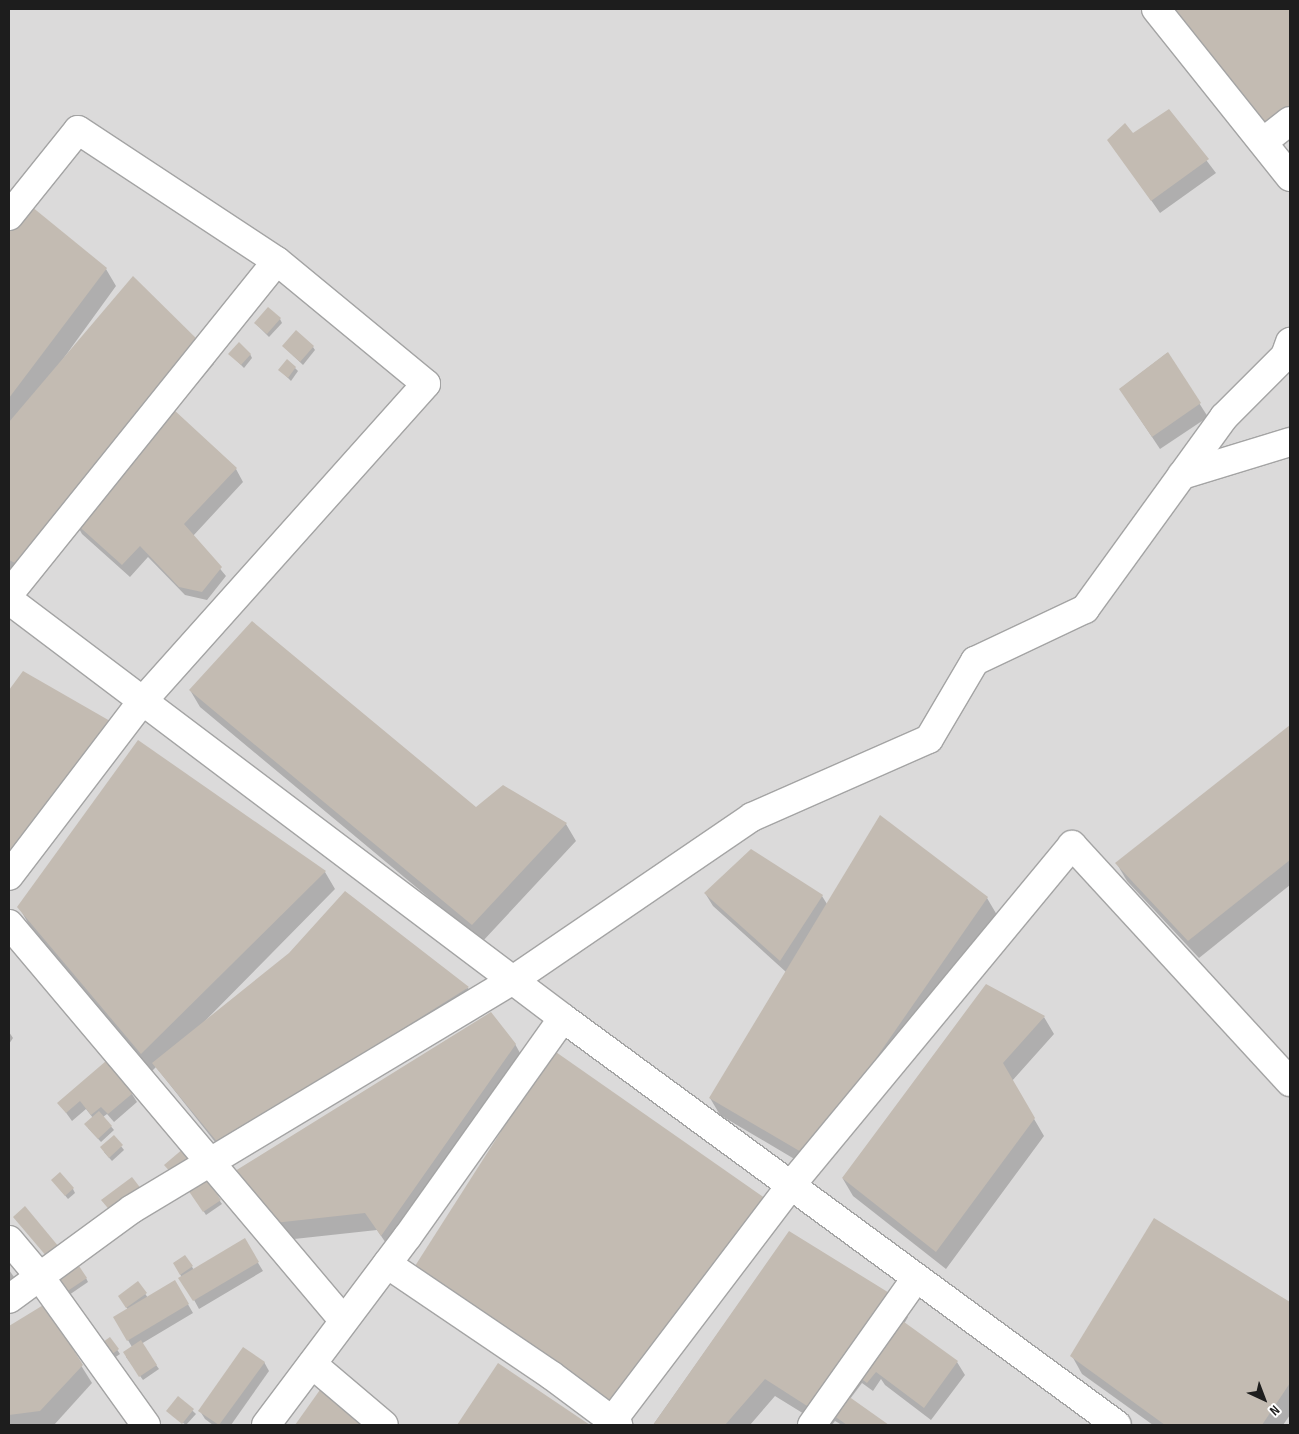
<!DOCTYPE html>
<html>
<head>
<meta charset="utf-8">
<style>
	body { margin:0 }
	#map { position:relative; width:1299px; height:1434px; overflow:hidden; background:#efece3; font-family:"Sofia Sans Condensed",sans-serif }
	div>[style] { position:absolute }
	.residential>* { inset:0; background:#dbdada }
	.shadow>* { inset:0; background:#0003 }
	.building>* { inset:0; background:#c3bbb2 }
	.roads { filter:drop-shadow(1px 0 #a4a4a4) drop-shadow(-1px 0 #a4a4a4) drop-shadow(0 1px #a4a4a4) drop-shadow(0 -1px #a4a4a4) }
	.minor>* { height:28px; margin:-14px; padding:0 14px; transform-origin:14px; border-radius:14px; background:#fff }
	span { translate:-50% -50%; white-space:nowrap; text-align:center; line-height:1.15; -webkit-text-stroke:4px #fff; paint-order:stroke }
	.frame { position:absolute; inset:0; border:10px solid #1d1d1d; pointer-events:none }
	.north { position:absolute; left:1239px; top:1374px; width:50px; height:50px; -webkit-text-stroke:4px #fff; paint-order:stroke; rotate:137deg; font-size:14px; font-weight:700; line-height:20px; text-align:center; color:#1d1d1d }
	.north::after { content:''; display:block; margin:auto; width:18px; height:22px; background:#1d1d1d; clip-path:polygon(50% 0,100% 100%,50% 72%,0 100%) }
</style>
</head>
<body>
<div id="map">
	<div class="residential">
		<div style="clip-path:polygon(9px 9px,1290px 9px,1290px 1425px,9px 1425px)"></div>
	</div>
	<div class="shadow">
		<div style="clip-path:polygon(1167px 9px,1290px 9px,1290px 136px,1280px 144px)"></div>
		<div style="clip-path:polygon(1169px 111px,1216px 173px,1160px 213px,1109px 140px,1132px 135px)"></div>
		<div style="clip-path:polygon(9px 226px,106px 269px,116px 286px,58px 366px,203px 346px,214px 364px,174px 411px,236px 469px,243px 482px,193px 536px,226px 576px,207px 600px,185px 595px,148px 557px,130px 577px,82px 534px,77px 525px,30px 582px,9px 572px)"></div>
		<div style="clip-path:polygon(280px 319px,282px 323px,269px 337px,255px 323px)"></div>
		<div style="clip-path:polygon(283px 346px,313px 347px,315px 350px,303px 365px)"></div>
		<div style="clip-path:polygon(1167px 353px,1208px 417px,1160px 449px,1120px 389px)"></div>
		<div style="clip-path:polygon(230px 354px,250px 354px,252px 358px,244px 368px)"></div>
		<div style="clip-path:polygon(295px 368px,298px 371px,291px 381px,280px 370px)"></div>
		<div style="clip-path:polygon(23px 673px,110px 732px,9px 852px,9px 692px)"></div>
		<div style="clip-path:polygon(190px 690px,476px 809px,566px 824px,576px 841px,482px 942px,200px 707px)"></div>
		<div style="clip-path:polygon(1290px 727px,1290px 885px,1199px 958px,1127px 881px,1117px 864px)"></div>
		<div style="clip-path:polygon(325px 872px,335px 889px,198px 1028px,468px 988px,478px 1005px,230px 1161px,156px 1067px,152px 1071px,29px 925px,19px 907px)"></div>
		<div style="clip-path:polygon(705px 893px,822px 896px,827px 904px,987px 898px,997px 915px,818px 1173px,720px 1115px,710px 1098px,786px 972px,713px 906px)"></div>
		<div style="clip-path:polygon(1044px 1017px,1054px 1034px,1012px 1081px,1044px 1136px,946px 1269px,853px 1196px,843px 1179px)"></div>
		<div style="clip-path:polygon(9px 1032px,13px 1038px,9px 1044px)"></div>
		<div style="clip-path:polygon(515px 1044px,525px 1062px,392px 1252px,377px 1230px,285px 1240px,236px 1171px)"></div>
		<div style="clip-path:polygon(132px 1094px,137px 1102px,114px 1122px,107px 1114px,103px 1117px,114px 1130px,101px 1142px,88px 1128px,93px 1118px,86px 1109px,72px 1121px,59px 1103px)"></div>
		<div style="clip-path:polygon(114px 1137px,124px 1150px,112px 1161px,104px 1152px)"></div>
		<div style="clip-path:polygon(205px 1179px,222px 1204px,206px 1215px,190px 1190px)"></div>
		<div style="clip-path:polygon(52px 1180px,73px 1189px,75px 1193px,68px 1199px)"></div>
		<div style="clip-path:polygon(1155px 1220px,1290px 1303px,1290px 1415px,1283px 1425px,1153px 1425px,1082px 1374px,1072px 1356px)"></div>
		<div style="clip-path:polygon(789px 1233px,898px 1300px,908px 1317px,904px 1324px,957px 1362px,965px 1375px,931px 1420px,885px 1385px,881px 1379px,873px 1391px,862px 1383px,850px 1399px,887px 1425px,842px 1425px,835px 1421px,832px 1425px,822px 1425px,775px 1396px,750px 1425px,653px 1425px)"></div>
		<div style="clip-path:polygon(244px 1240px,263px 1271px,199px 1309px,174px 1263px,185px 1256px,194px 1270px)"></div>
		<div style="clip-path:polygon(9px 1270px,14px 1277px,9px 1282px)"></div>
		<div style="clip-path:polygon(86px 1278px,88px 1282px,69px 1295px,60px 1282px)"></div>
		<div style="clip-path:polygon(175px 1282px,193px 1313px,141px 1344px,159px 1369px,143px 1380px,126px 1357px,132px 1347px,115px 1318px,128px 1310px,122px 1300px,138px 1283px,148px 1298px)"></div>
		<div style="clip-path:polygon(44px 1306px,92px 1383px,54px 1425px,9px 1425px,9px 1327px)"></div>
		<div style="clip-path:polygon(110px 1339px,120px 1354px,107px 1363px)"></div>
		<div style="clip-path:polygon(264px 1362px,269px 1371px,231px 1425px,213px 1425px,205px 1419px,200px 1411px)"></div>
		<div style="clip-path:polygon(498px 1365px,588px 1425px,458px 1425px)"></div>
		<div style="clip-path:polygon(322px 1389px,364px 1425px,296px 1425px)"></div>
		<div style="clip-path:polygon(179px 1398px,196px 1414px,186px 1425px,168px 1411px)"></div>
	</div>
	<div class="building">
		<div style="clip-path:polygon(1170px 9px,1290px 9px,1290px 110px,1269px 127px)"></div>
		<div style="clip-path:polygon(1169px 109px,1209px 159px,1151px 201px,1107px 140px,1125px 123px,1133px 133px)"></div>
		<div style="clip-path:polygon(26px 202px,107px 268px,9px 398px,9px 224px)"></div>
		<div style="clip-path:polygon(133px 276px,204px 346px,19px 565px,9px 560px,9px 422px)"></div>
		<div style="clip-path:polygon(268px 307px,281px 318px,267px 334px,254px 323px)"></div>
		<div style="clip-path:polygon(296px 330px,314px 346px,300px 362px,282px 346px)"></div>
		<div style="clip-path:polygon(239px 342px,251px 354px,241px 365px,228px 354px)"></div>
		<div style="clip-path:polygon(1168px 352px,1201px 403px,1152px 437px,1119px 389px)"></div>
		<div style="clip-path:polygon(287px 359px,296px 367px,288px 378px,278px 370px)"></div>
		<div style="clip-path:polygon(173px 409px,237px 468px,184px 524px,222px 567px,202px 592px,179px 587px,140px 546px,122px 565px,73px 521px)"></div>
		<div style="clip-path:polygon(252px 621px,476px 807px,503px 785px,567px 823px,472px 925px,189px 690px)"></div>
		<div style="clip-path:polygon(23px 671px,117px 725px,9px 854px,9px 690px)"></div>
		<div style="clip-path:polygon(1290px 725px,1290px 860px,1188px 941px,1115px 863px)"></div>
		<div style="clip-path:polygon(138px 740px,326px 871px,141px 1054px,17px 907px)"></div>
		<div style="clip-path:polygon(880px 815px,988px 897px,808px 1156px,709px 1098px)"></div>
		<div style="clip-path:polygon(751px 849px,823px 895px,780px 961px,704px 893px)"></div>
		<div style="clip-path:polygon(345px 891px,469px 987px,219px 1144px,152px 1063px,289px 953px)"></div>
		<div style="clip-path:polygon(986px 984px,1045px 1016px,1003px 1063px,1035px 1118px,936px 1252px,842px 1178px)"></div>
		<div style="clip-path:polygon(491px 1012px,516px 1044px,381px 1236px,365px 1213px,274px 1223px,235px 1171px)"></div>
		<div style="clip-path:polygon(553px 1050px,766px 1199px,614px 1405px,415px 1266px)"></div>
		<div style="clip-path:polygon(106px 1061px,133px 1093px,108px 1114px,101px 1107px,91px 1115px,80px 1101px,66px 1113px,57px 1103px)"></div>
		<div style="clip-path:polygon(99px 1111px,112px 1126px,98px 1139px,84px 1124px)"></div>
		<div style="clip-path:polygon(114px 1135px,123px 1145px,109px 1158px,100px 1147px)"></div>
		<div style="clip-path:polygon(184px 1148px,191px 1158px,172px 1174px,164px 1165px)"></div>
		<div style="clip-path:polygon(60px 1172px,74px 1188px,65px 1196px,51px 1180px)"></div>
		<div style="clip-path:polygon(132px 1177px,142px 1190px,112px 1213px,101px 1200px)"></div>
		<div style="clip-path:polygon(206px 1178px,221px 1200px,203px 1212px,188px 1190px)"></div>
		<div style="clip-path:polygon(25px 1206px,59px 1247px,47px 1257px,13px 1217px)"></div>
		<div style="clip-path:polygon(1154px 1218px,1290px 1302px,1290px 1383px,1262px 1425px,1165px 1425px,1070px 1356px)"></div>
		<div style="clip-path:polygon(789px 1231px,899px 1299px,818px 1413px,765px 1379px,725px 1425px,653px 1425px)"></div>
		<div style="clip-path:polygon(245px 1238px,259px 1262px,193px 1301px,178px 1278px)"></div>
		<div style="clip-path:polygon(185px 1255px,193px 1266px,180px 1275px,173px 1263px)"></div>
		<div style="clip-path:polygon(77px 1263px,87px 1278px,66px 1292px,56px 1277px)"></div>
		<div style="clip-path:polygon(175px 1280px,189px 1304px,127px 1341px,113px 1317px)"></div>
		<div style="clip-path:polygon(138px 1281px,147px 1293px,126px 1308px,118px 1296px)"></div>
		<div style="clip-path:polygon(45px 1304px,83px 1365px,40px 1411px,9px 1415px,9px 1326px)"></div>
		<div style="clip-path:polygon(893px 1314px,958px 1361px,924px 1408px,876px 1372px,867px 1383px,852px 1372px)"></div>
		<div style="clip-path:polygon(110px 1337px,119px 1349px,104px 1360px,96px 1347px)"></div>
		<div style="clip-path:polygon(141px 1340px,157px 1365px,139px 1377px,123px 1352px)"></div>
		<div style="clip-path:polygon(243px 1347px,265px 1362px,219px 1425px,198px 1411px)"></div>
		<div style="clip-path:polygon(498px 1363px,590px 1425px,457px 1425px)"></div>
		<div style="clip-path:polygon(322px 1387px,366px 1425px,295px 1425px)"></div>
		<div style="clip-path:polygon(841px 1391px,889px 1425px,847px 1425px,827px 1411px)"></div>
		<div style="clip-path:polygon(178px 1396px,194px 1409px,182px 1424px,166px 1411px)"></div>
	</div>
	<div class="roads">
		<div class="minor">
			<div style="left:1156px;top:9px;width:215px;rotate:51.4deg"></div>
			<div style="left:1263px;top:142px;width:34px;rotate:-38deg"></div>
			<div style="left:9px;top:216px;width:110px;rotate:-51.3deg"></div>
			<div style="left:78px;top:130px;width:238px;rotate:33.4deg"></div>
			<div style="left:1182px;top:475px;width:113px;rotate:-17deg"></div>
			<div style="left:9px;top:594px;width:427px;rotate:-51.2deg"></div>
			<div style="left:277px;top:261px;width:193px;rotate:39.5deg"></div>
			<div style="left:426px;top:384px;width:424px;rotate:131.8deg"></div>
			<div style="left:143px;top:700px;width:221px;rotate:127.3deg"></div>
			<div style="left:9px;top:600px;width:694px;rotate:37.04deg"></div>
			<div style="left:563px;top:1018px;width:687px;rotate:36.3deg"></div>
			<div style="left:9px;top:924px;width:519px;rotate:49.84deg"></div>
			<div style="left:9px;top:1240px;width:48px;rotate:50deg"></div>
			<div style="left:40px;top:1277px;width:182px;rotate:54.4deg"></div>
			<div style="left:387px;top:1264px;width:198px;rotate:34.1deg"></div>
			<div style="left:551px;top:1375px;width:84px;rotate:36.7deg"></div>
			<div style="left:9px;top:1299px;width:152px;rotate:-36.2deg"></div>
			<div style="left:132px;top:1209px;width:445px;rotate:-31deg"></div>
			<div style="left:513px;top:980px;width:289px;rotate:-34.3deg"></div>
			<div style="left:752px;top:817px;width:193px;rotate:-23.8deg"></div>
			<div style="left:929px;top:739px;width:91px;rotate:-59.5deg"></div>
			<div style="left:975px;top:661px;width:122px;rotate:-25.3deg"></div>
			<div style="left:1085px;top:609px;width:237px;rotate:-54.1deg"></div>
			<div style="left:1224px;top:417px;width:86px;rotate:-45deg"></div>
			<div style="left:1285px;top:356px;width:15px;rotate:-70deg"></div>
			<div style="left:312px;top:1364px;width:94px;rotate:40.3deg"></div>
			<div style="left:266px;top:1425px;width:236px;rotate:-53.1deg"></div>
			<div style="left:408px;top:1236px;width:267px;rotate:-54.6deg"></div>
			<div style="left:609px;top:1425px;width:301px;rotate:-52.8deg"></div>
			<div style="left:791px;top:1185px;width:441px;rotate:-50.4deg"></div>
			<div style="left:1072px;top:845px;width:322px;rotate:47.4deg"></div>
			<div style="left:812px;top:1425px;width:180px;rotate:-54.7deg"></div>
		</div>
	</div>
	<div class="frame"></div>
	<div class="north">N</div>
</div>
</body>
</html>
